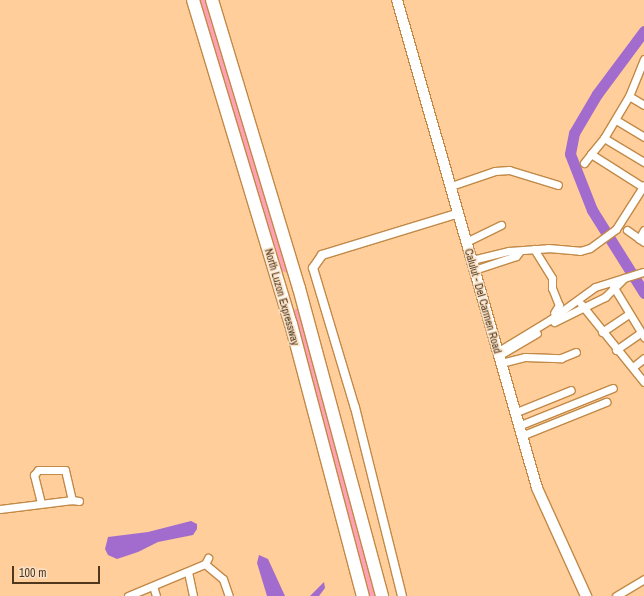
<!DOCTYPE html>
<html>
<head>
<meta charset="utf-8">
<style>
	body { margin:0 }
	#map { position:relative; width:644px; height:596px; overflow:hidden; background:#ffce9a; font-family:"Archivo Narrow",sans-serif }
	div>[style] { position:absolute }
	.green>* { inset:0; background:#fea1b2 }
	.water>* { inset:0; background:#a16ccd }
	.river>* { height:11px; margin:-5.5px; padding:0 5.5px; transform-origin:5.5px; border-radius:5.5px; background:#a16ccd }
	.roads { filter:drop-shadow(1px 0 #c28947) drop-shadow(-1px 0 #c28947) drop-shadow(0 1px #c28947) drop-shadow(0 -1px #c28947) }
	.minor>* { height:7px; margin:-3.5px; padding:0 3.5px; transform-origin:3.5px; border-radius:3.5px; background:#fff }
	.tertiary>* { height:8px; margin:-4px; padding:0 4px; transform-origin:4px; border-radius:4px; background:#fff }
	.secondary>* { height:10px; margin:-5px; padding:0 5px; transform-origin:5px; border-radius:5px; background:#fff }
	.motorway>* { height:12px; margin:-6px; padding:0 6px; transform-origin:6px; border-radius:6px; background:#fff }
	span { translate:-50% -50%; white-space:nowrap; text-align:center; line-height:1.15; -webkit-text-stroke:3px #f9e1c7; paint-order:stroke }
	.street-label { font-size:11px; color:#50371b }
	.scale { position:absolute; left:12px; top:566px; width:88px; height:18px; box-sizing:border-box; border:2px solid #50371b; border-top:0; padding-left:5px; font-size:12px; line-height:14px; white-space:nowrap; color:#50371b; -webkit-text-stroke:3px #f9e1c7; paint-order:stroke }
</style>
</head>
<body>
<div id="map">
	<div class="green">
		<div style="clip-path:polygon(197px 0,208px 0,289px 271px,287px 273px,280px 270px)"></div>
		<div style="clip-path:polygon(297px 308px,300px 309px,380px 596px,368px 596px,292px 312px)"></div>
	</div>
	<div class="water">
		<div style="clip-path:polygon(191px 521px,197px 524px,197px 529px,193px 535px,158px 542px,138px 552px,117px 559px,108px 555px,105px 549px,108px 537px,148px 532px)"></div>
		<div style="clip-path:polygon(259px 555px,268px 559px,285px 596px,267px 596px,257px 563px)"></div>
		<div style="clip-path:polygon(324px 582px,325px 588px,319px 596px,310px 596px)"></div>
	</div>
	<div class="river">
		<div style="left:644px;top:31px;width:79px;rotate:126.7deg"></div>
		<div style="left:597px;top:94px;width:45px;rotate:120.5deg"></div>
		<div style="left:574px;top:133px;width:21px;rotate:101deg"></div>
		<div style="left:570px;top:154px;width:60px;rotate:68.6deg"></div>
		<div style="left:592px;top:210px;width:98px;rotate:57.9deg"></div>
	</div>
	<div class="roads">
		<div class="minor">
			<div style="left:644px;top:59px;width:40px;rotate:112deg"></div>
			<div style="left:629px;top:96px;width:17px;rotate:31deg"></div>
			<div style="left:629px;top:96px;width:49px;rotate:120.8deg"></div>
			<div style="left:604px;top:138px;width:47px;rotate:31deg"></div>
			<div style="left:616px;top:120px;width:33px;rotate:31deg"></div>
			<div style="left:604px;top:138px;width:21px;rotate:129deg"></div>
			<div style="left:591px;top:154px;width:62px;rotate:32.4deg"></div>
			<div style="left:584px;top:163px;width:11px;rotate:-52deg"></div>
			<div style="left:451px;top:186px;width:46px;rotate:-18.8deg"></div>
			<div style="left:495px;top:171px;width:14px;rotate:-4deg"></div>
			<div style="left:509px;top:170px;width:51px;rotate:17deg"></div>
			<div style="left:627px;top:230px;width:21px;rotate:35deg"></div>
			<div style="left:639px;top:239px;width:10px;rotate:-61deg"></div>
			<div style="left:466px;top:242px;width:39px;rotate:-26deg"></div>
			<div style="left:534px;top:249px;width:34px;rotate:58deg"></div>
			<div style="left:552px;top:278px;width:10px;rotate:90deg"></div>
			<div style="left:552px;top:288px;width:18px;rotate:68deg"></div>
			<div style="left:559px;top:305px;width:9px;rotate:122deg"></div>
			<div style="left:472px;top:260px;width:38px;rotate:-14deg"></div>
			<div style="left:509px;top:251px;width:39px;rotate:-4deg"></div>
			<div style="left:548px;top:248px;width:32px;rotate:5deg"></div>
			<div style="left:580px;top:251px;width:10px;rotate:-17deg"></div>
			<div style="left:590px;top:248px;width:32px;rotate:-36deg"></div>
			<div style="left:616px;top:229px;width:52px;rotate:-57.5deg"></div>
			<div style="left:474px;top:270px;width:44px;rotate:-18.4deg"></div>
			<div style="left:516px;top:256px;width:6px;rotate:-51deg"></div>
			<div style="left:613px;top:286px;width:60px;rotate:58.7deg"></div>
			<div style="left:581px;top:304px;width:100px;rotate:51.1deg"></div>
			<div style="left:554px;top:322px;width:57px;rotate:-26.1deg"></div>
			<div style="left:605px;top:297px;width:27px;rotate:-45deg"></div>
			<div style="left:602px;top:332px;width:32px;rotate:-34deg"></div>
			<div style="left:616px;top:350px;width:29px;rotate:-35deg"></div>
			<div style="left:497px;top:352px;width:63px;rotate:-31.4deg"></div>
			<div style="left:551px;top:319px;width:54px;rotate:-36deg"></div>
			<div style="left:595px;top:287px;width:50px;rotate:-17.4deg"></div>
			<div style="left:498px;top:356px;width:45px;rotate:-30.5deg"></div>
			<div style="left:501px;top:363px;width:25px;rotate:-14deg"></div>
			<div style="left:525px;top:357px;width:36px;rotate:2deg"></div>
			<div style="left:561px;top:358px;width:16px;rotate:-22deg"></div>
			<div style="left:633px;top:367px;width:14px;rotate:-39deg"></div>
			<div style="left:514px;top:413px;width:61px;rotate:-22deg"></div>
			<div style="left:518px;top:426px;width:102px;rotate:-21.8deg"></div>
			<div style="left:521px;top:436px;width:92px;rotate:-21.8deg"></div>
			<div style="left:41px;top:503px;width:29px;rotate:-104deg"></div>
			<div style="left:34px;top:475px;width:6px;rotate:-51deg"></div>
			<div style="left:38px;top:470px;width:27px"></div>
			<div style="left:65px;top:470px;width:31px;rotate:77deg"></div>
			<div style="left:0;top:509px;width:73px;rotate:-7.1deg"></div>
			<div style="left:72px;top:500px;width:7px;rotate:8deg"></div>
			<div style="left:205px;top:564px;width:23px;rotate:40deg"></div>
			<div style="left:223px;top:579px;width:18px;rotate:71deg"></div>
			<div style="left:188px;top:572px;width:25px;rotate:78deg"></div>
			<div style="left:153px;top:586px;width:10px;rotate:73deg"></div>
			<div style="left:128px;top:596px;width:83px;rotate:-22.6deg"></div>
			<div style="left:205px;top:564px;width:7px;rotate:-63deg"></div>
			<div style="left:616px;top:596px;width:33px;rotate:-31deg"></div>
		</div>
		<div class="tertiary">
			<div style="left:402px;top:596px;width:194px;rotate:-104deg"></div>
			<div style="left:355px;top:408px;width:146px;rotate:-106.7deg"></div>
			<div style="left:313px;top:268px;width:16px;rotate:-55deg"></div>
			<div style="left:322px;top:255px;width:143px;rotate:-17deg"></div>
		</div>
		<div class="secondary">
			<div style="left:397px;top:0;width:508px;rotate:73.99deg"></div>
			<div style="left:537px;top:488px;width:119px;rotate:65.6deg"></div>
		</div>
		<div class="motorway">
			<div style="left:193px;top:0;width:338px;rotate:73.2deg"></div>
			<div style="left:291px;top:324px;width:281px;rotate:75.2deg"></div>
			<div style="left:212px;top:0;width:301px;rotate:73.2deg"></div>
			<div style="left:299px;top:288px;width:319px;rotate:74.9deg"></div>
		</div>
	</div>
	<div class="street-label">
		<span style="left:282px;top:297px;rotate:74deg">North Luzon Expressway</span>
		<span style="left:483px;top:301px;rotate:74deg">Calulut - Del Carmen Road</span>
	</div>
	<div class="scale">100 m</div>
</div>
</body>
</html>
